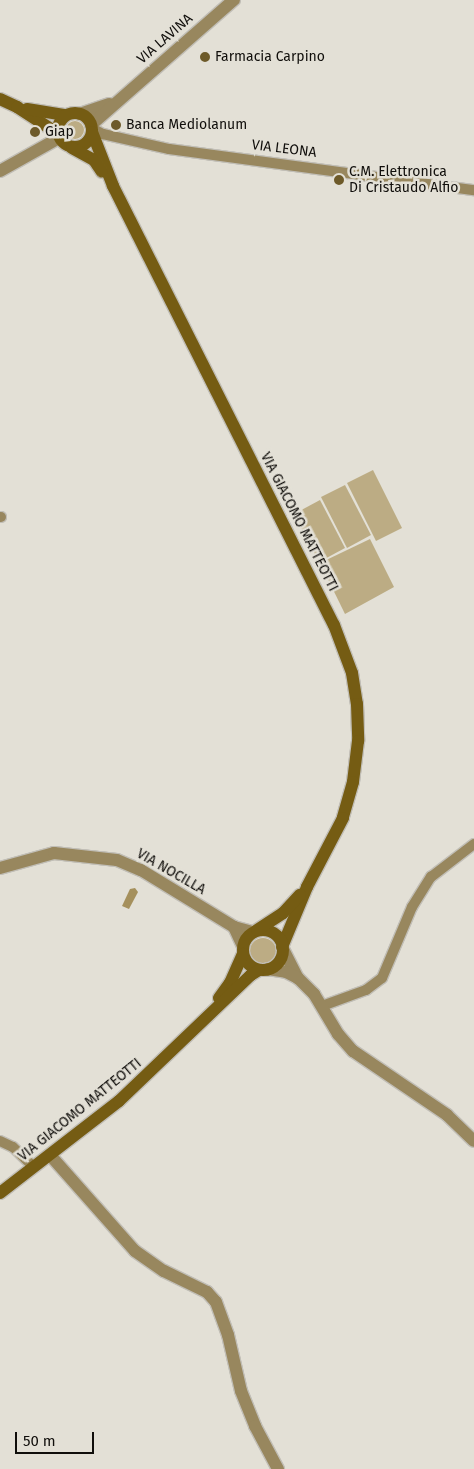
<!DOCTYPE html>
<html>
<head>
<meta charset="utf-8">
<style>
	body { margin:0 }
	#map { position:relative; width:474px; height:1469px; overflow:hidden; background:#e3e0d6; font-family:"Fira Sans",sans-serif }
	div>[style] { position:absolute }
	.green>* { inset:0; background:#bcac84 }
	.round { border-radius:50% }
	.water>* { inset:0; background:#a5905c }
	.roads { filter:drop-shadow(1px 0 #c1beb6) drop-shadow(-1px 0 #c1beb6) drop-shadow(0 1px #c1beb6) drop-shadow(0 -1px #c1beb6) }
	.minor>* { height:10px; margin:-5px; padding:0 5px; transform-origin:5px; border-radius:5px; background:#98875e }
	.tertiary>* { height:12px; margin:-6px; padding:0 6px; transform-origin:6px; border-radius:6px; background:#98875e }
	.secondary>* { height:12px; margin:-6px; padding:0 6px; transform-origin:6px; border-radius:6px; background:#755c13 }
	.secondary>.ring { margin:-6px; padding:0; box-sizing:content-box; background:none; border:12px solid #755c13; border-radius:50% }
	.dots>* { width:14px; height:14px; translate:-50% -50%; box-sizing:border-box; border:2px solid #e3e0d6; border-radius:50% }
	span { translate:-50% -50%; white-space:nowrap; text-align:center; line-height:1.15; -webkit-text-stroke:5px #e3e0d6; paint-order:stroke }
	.street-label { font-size:14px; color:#100e0b }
	.poi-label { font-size:14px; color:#100e0b }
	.left { translate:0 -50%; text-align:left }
	.scale { position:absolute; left:15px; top:1432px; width:79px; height:22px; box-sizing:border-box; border:2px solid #100e0b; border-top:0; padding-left:6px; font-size:15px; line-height:18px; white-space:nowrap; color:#100e0b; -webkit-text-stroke:4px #e3e0d6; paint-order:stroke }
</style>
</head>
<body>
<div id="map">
	<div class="green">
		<div class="round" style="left:66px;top:121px;width:18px;height:18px"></div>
		<div style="clip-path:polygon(373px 470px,402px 528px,376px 541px,347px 483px)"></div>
		<div style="clip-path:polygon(345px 485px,371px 535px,347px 548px,321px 497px)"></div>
		<div style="clip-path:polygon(320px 500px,345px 548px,319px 562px,294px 514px)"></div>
		<div style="clip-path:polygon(370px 539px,394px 587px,345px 614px,320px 563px)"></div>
		<div class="round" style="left:250px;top:938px;width:26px;height:26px"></div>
	</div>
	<div class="water">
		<div style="clip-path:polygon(135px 888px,138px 892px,129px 909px,122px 906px,130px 889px)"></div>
	</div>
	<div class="roads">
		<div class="minor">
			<div style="left:92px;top:128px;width:13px;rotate:29deg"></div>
			<div style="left:103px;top:134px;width:68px;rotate:12.8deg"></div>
			<div style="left:169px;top:149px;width:308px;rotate:7.7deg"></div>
			<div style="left:0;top:517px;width:1px"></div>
			<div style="left:322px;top:1006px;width:47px;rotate:-20deg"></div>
			<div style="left:366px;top:990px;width:20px;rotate:-37deg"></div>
			<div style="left:382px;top:978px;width:77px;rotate:-67.1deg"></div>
			<div style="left:412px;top:907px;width:36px;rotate:-58deg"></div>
			<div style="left:431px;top:877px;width:54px;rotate:-37.5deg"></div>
			<div style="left:0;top:1141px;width:14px;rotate:25deg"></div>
			<div style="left:13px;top:1147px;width:29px;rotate:44deg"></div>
		</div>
		<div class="tertiary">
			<div style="left:80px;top:114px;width:31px;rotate:-19deg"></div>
			<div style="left:91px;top:125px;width:190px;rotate:-41.2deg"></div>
			<div style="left:0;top:171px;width:68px;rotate:-29.2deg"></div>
			<div style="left:0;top:868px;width:56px;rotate:-15.5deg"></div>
			<div style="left:54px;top:853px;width:63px;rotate:6.3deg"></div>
			<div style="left:117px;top:860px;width:26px;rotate:23deg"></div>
			<div style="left:141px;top:870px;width:109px;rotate:31.5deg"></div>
			<div style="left:234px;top:927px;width:20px;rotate:15deg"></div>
			<div style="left:234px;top:927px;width:21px;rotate:65deg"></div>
			<div style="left:283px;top:949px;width:33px;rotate:63deg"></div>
			<div style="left:298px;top:978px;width:23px;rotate:45deg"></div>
			<div style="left:314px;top:994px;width:47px;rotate:59deg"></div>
			<div style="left:338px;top:1034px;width:23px;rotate:49deg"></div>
			<div style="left:353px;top:1051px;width:114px;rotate:34.2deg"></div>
			<div style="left:447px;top:1115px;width:37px;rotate:44deg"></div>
			<div style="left:268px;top:969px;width:18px;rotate:9deg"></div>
			<div style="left:286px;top:972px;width:13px;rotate:27deg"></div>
			<div style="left:50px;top:1155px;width:128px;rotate:48.5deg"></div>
			<div style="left:135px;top:1251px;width:35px;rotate:35deg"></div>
			<div style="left:164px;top:1271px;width:48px;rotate:26deg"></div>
			<div style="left:207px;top:1292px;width:13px;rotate:48deg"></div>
			<div style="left:216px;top:1302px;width:35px;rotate:70deg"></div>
			<div style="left:228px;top:1335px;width:57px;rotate:76.9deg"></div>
			<div style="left:241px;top:1391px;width:38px;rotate:68deg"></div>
			<div style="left:255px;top:1426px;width:49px;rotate:61.9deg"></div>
		</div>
		<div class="secondary">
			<div style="left:0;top:99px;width:19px;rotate:25deg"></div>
			<div style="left:17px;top:107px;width:48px;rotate:33deg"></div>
			<div style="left:27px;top:109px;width:39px;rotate:9deg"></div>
			<div class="ring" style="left:58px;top:113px;width:22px;height:22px"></div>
			<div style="left:92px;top:132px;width:58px;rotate:68.7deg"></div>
			<div style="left:113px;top:186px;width:491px;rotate:63.3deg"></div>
			<div style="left:334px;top:625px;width:51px;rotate:69.4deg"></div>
			<div style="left:352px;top:673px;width:31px;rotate:81deg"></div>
			<div style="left:357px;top:704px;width:37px;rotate:88deg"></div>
			<div style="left:358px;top:741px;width:41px;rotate:97deg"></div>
			<div style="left:353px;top:782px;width:37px;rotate:106deg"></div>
			<div style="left:343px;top:818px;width:78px;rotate:117.6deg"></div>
			<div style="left:307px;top:887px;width:65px;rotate:112.6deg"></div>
			<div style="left:72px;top:148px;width:25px;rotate:29deg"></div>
			<div style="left:94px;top:160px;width:14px;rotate:56deg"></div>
			<div class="ring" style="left:243px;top:930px;width:28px;height:28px"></div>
			<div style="left:257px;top:930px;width:31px;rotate:-33deg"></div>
			<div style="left:283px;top:913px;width:25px;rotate:-47deg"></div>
			<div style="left:219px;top:998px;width:19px;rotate:-54deg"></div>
			<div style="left:230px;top:983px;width:32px;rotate:-66deg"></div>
			<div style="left:0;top:1193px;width:150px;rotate:-37.7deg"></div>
			<div style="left:119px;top:1101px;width:182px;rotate:-43.7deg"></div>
			<div style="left:251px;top:975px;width:9px;rotate:-32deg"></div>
		</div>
	</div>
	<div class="dots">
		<div style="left:205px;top:57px;background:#6d5a29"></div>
		<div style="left:116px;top:125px;background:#6d5a29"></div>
		<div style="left:35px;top:132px;background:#6d5a29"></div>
		<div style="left:339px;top:180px;background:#6d5a29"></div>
	</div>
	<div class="street-label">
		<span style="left:165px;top:39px;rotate:-41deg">VIA LAVINA</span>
		<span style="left:284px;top:149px;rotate:7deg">VIA LEONA</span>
		<span style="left:299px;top:522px;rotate:63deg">VIA GIACOMO MATTEOTTI</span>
		<span style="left:171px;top:872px;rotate:30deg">VIA NOCILLA</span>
		<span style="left:80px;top:1110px;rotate:-39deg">VIA GIACOMO MATTEOTTI</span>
	</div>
	<div class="poi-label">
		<span class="left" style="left:215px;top:57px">Farmacia Carpino</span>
		<span class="left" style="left:126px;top:125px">Banca Mediolanum</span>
		<span class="left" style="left:45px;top:132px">Giap</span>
		<span class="left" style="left:349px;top:180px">C.M. Elettronica<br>Di Cristaudo Alfio</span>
	</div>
	<div class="scale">50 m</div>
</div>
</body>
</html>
